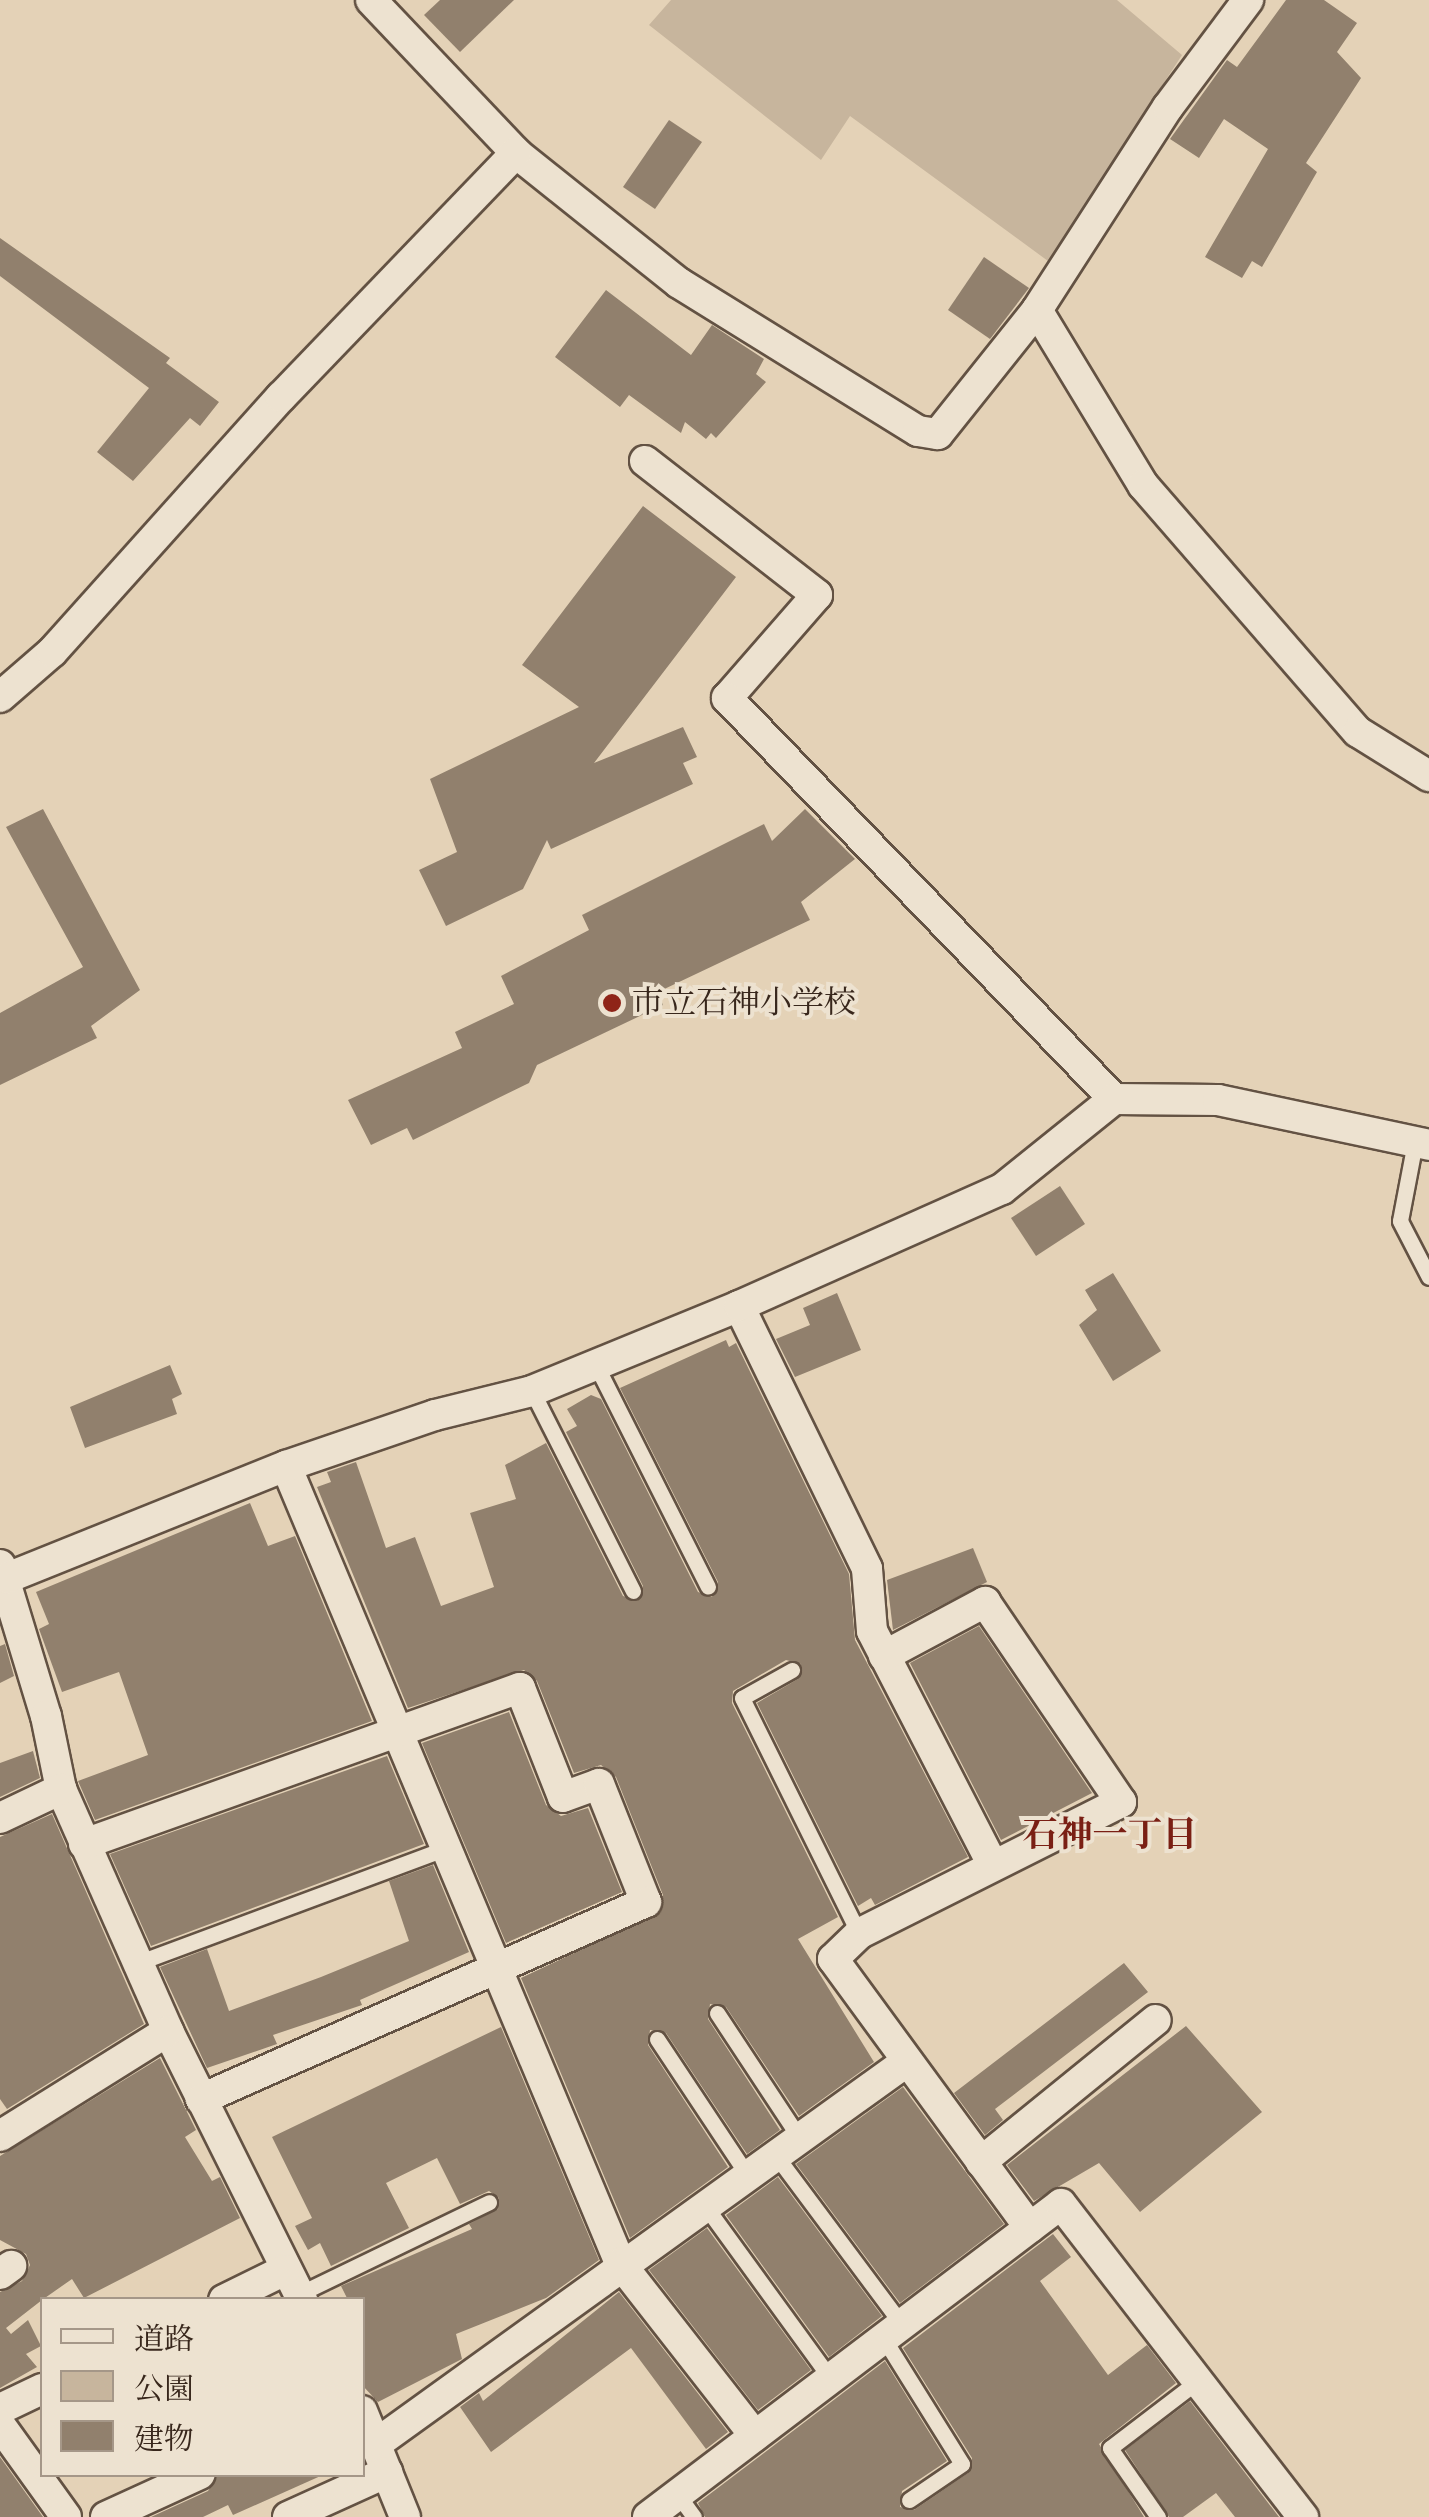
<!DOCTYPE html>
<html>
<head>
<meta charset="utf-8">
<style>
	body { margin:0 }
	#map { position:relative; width:1429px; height:2517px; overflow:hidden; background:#e4d2b7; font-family:"IM FELL Double Pica","Noto Serif JP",serif }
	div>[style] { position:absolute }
	.green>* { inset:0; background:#c7b59d }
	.building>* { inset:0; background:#91806d }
	.roads { filter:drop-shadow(2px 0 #635243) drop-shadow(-2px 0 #635243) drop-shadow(0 2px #635243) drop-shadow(0 -2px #635243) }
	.lane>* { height:15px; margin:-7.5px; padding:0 7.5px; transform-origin:7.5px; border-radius:7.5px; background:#ede2d0 }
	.street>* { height:30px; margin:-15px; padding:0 15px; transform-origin:15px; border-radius:15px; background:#ede2d0 }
	.dots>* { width:28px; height:28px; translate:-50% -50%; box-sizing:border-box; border:5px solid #ede2d0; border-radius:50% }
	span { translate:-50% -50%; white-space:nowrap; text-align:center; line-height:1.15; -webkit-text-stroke:8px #ede2d0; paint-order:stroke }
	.poi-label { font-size:32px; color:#38271c }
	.left { translate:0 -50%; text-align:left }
	.neighbourhood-label { font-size:35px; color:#7a1f14; font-weight:700 }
	.legend { position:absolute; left:40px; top:2297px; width:325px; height:180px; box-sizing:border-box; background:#ede2d0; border:2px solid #a59788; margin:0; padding:12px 18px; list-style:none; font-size:30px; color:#38271c }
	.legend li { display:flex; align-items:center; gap:20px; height:50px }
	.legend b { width:50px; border:2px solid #a59788 }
</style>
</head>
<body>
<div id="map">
	<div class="green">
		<div style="clip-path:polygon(671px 0,1117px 0,1182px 55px,1048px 261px,850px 116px,821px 160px,649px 25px)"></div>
	</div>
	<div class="building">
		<div style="clip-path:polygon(440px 0,514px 0,460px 52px,424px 15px)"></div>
		<div style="clip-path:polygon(1286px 0,1324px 0,1357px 23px,1337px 52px,1361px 78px,1306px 163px,1317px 172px,1262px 267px,1252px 261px,1242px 278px,1205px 257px,1268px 149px,1224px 119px,1199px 158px,1170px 139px,1227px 60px,1237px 67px)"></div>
		<div style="clip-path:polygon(669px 120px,702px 142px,655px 209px,623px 187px)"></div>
		<div style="clip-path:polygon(0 238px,170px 358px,166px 363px,219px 402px,200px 426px,190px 418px,133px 481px,97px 452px,149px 388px,0 276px)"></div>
		<div style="clip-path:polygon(984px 257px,1029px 288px,990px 339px,948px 310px)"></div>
		<div style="clip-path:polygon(606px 290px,691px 355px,712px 325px,764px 359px,756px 374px,766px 382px,716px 438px,711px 433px,706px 439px,685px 422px,681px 433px,629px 395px,620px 407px,555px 357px)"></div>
		<div style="clip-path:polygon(643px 506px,736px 577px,594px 763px,683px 727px,697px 757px,683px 763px,693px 784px,551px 849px,547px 840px,523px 889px,446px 926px,419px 870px,457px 852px,430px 779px,579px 707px,522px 665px)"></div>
		<div style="clip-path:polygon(43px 809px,140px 990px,91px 1026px,97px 1038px,0 1085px,0 1013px,83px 967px,6px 827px)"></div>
		<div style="clip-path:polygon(805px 809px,855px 859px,801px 902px,810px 920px,658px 992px,663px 1005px,537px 1065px,529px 1083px,413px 1140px,407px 1128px,371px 1145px,348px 1100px,462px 1048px,455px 1032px,514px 1004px,501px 976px,589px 930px,582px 915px,764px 824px,772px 841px)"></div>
		<div style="clip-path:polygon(1060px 1186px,1085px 1224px,1036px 1256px,1011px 1218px)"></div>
		<div style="clip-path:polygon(1113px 1273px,1161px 1351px,1113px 1381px,1079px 1325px,1097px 1310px,1085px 1290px)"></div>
		<div style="clip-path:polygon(837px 1293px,861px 1350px,795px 1377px,776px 1339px,810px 1325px,803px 1308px)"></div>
		<div style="clip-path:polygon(726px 1340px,729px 1347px,736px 1343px,849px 1574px,855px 1640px,968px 1857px,875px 1905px,871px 1898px,858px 1906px,757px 1703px,798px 1679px,801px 1664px,786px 1660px,733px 1691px,732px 1703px,838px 1917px,798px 1939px,874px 2062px,799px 2116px,726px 2007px,710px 2004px,708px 2019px,780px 2130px,747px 2154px,666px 2033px,650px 2030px,648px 2045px,728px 2167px,630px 2238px,521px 1978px,661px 1912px,663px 1895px,616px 1777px,601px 1765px,574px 1773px,537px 1681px,524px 1670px,408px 1708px,317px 1487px,331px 1482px,327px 1472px,356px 1462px,386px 1548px,415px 1537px,441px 1606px,494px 1587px,470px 1513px,516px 1499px,505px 1465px,546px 1443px,623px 1596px,637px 1601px,643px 1586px,566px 1432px,577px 1426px,567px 1409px,591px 1395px,601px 1399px,698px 1592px,712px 1597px,718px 1582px,620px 1388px)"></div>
		<div style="clip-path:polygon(170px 1365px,182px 1394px,172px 1399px,177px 1414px,85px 1448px,70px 1407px)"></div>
		<div style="clip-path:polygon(250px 1503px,268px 1546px,295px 1536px,372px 1721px,95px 1820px,78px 1781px,148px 1755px,119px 1672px,62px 1692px,39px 1629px,49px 1624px,36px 1592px)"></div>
		<div style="clip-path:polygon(973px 1548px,987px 1582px,893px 1630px,887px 1580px)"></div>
		<div style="clip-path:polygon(979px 1626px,1092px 1793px,1001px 1840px,910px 1663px)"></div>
		<div style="clip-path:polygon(5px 1644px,14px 1676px,0 1683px,0 1646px)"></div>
		<div style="clip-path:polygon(509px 1712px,546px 1805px,561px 1816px,588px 1808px,622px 1892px,506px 1943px,422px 1743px)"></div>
		<div style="clip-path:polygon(33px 1751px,40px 1778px,0 1797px,0 1763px)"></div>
		<div style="clip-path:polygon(387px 1756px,424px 1844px,151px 1946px,110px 1854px)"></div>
		<div style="clip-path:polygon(52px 1814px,144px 2024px,7px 2109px,0 2099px,0 1837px)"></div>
		<div style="clip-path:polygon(433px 1865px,469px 1952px,360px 2000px,362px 2005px,273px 2035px,277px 2044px,207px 2068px,160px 1967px,207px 1949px,229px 2011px,321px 1977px,409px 1941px,389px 1881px)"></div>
		<div style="clip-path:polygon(1124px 1963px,1148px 1992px,995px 2109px,1003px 2120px,985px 2135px,954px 2093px)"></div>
		<div style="clip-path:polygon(1186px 2026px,1262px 2112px,1140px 2212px,1099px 2163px,1034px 2201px,1007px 2165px)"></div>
		<div style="clip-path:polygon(501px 2027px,599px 2260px,546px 2298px,456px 2334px,462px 2359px,378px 2402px,362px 2385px,362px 2300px,348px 2300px,341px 2286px,472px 2229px,469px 2224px,498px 2209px,499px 2198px,489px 2191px,460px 2204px,437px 2158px,386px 2183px,409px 2228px,331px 2266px,320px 2243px,308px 2250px,295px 2226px,312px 2218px,272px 2137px)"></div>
		<div style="clip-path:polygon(160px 2058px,196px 2130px,185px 2137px,212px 2181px,220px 2177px,240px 2218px,84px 2298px,72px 2279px,42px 2300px,6px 2328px,11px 2334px,28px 2320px,41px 2346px,26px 2354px,37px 2367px,0 2388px,0 2292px,22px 2281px,30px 2265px,26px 2254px,0 2240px,0 2156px)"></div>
		<div style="clip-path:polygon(903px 2087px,1004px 2224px,900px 2303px,796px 2164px)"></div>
		<div style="clip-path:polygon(778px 2177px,882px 2316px,829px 2357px,726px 2215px)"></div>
		<div style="clip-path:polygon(707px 2228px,811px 2370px,758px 2410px,649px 2270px)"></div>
		<div style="clip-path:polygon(1053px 2234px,1071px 2257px,1040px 2281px,1108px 2375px,1147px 2345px,1176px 2383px,1099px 2444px,1144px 2517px,705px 2517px,698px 2503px,885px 2361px,947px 2461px,902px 2491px,900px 2507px,914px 2510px,968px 2473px,972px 2458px,903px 2348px)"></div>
		<div style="clip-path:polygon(619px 2292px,728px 2432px,706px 2449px,631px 2348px,491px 2452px,460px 2407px,479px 2393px,483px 2401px)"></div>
		<div style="clip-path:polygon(1190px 2401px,1279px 2517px,1235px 2517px,1216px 2493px,1183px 2517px,1169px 2517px,1125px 2450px)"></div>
		<div style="clip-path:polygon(0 2457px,43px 2517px,0 2517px)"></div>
		<div style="clip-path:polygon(219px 2474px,325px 2474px,233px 2515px,228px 2505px,203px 2517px,151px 2517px,208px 2491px)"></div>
	</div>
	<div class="roads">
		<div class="lane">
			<div style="left:1415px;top:1142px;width:80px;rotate:100.8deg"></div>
			<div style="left:1400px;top:1221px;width:63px;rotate:62.6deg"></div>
			<div style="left:597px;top:1367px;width:246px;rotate:63.2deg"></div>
			<div style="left:532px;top:1391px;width:224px;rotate:63.2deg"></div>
			<div style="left:792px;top:1670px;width:57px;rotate:150.8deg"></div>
			<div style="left:742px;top:1698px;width:263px;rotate:63.6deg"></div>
			<div style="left:140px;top:1962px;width:327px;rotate:-20.4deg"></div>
			<div style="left:717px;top:2013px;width:147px;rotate:56.6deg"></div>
			<div style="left:657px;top:2039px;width:161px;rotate:56.4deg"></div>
			<div style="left:774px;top:2153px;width:214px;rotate:53.3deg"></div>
			<div style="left:703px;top:2203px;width:218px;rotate:54deg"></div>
			<div style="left:299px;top:2294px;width:211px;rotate:-25.8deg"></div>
			<div style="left:884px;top:2339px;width:147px;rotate:58deg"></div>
			<div style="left:962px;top:2464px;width:64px;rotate:145.8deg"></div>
			<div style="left:678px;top:2495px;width:27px;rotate:54deg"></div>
			<div style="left:1158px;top:2517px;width:84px;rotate:-124.8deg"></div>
			<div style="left:1110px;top:2448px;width:112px;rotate:-37.4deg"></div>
		</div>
		<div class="street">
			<div style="left:371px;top:0;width:211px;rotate:46.5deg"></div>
			<div style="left:516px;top:153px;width:208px;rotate:38.6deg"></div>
			<div style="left:679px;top:283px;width:281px;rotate:31.8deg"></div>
			<div style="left:918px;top:431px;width:20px;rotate:9deg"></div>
			<div style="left:938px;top:434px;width:159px;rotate:-51.4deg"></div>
			<div style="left:1037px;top:310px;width:242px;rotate:-57.2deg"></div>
			<div style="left:1168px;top:107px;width:134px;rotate:-53.2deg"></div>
			<div style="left:1037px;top:310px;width:205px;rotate:58.8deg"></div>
			<div style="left:1143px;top:485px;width:327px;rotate:49deg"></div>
			<div style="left:1358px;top:732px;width:84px;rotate:31.8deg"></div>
			<div style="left:645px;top:461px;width:218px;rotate:37.9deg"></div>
			<div style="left:817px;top:595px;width:137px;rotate:131.1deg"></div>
			<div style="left:727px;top:698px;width:557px;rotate:46.02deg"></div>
			<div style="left:0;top:697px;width:69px;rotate:-40.9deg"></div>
			<div style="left:52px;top:652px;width:343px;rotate:-48.1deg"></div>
			<div style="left:281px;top:397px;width:339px;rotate:-46.1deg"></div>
			<div style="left:739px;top:1306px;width:292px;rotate:64deg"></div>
			<div style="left:867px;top:1569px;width:62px;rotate:85.4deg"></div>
			<div style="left:872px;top:1631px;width:261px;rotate:62.7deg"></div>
			<div style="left:286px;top:1466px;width:864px;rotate:67.26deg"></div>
			<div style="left:620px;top:2263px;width:219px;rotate:52deg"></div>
			<div style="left:0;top:1565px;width:158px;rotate:73.1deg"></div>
			<div style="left:46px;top:1716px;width:75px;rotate:78.4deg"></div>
			<div style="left:61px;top:1789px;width:265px;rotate:66.1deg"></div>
			<div style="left:168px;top:2031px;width:301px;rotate:63.5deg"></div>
			<div style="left:7px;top:1578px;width:301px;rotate:-21.9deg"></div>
			<div style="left:286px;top:1466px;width:157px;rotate:-18.9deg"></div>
			<div style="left:435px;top:1415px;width:100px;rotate:-13.9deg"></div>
			<div style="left:532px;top:1391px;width:224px;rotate:-22.3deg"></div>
			<div style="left:739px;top:1306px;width:288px;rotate:-24deg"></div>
			<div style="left:1002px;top:1189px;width:144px;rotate:-38.8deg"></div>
			<div style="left:1114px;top:1099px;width:104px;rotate:0.6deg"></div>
			<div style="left:1218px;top:1100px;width:216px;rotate:12deg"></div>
			<div style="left:884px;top:1656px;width:115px;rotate:-28.1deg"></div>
			<div style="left:985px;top:1602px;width:242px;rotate:55.8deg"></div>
			<div style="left:1121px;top:1802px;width:293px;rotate:153.3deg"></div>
			<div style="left:859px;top:1934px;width:36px;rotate:136deg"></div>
			<div style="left:833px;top:1959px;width:333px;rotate:53.8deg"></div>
			<div style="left:0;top:1818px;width:68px;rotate:-25.4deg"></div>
			<div style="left:84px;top:1844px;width:463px;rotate:-19.7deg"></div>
			<div style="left:520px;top:1688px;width:117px;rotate:68.5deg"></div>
			<div style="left:563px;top:1797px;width:38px;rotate:-20deg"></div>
			<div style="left:599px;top:1784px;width:127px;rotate:68.3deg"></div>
			<div style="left:646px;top:1902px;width:487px;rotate:156.1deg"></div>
			<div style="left:0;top:2136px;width:198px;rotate:-32deg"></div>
			<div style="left:981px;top:2162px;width:225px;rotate:-39.1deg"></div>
			<div style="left:0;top:2274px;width:14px;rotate:-36deg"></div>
			<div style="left:224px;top:2300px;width:68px;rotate:-26.2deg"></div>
			<div style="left:0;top:2409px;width:47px;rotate:-25.5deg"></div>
			<div style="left:362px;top:2411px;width:114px;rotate:67.9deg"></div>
			<div style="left:0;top:2425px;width:113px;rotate:54.3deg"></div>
			<div style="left:376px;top:2444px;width:653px;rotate:-35.78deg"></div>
			<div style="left:106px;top:2517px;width:103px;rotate:-24.6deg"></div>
			<div style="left:288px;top:2517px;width:109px;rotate:-24.4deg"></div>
			<div style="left:648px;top:2517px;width:518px;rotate:-37.16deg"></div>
			<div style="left:1061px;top:2204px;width:396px;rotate:52.3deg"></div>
		</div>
	</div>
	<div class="dots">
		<div style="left:612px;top:1003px;background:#8f2418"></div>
	</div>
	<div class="poi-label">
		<span class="left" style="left:632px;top:1003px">市立石神小学校</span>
	</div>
	<div class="neighbourhood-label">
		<span style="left:1110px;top:1835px">石神一丁目</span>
	</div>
	<ul class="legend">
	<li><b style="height:12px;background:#ede2d0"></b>道路</li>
	<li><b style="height:28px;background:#c7b59d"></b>公園</li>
	<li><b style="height:28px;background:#91806d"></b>建物</li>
	</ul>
</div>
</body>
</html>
